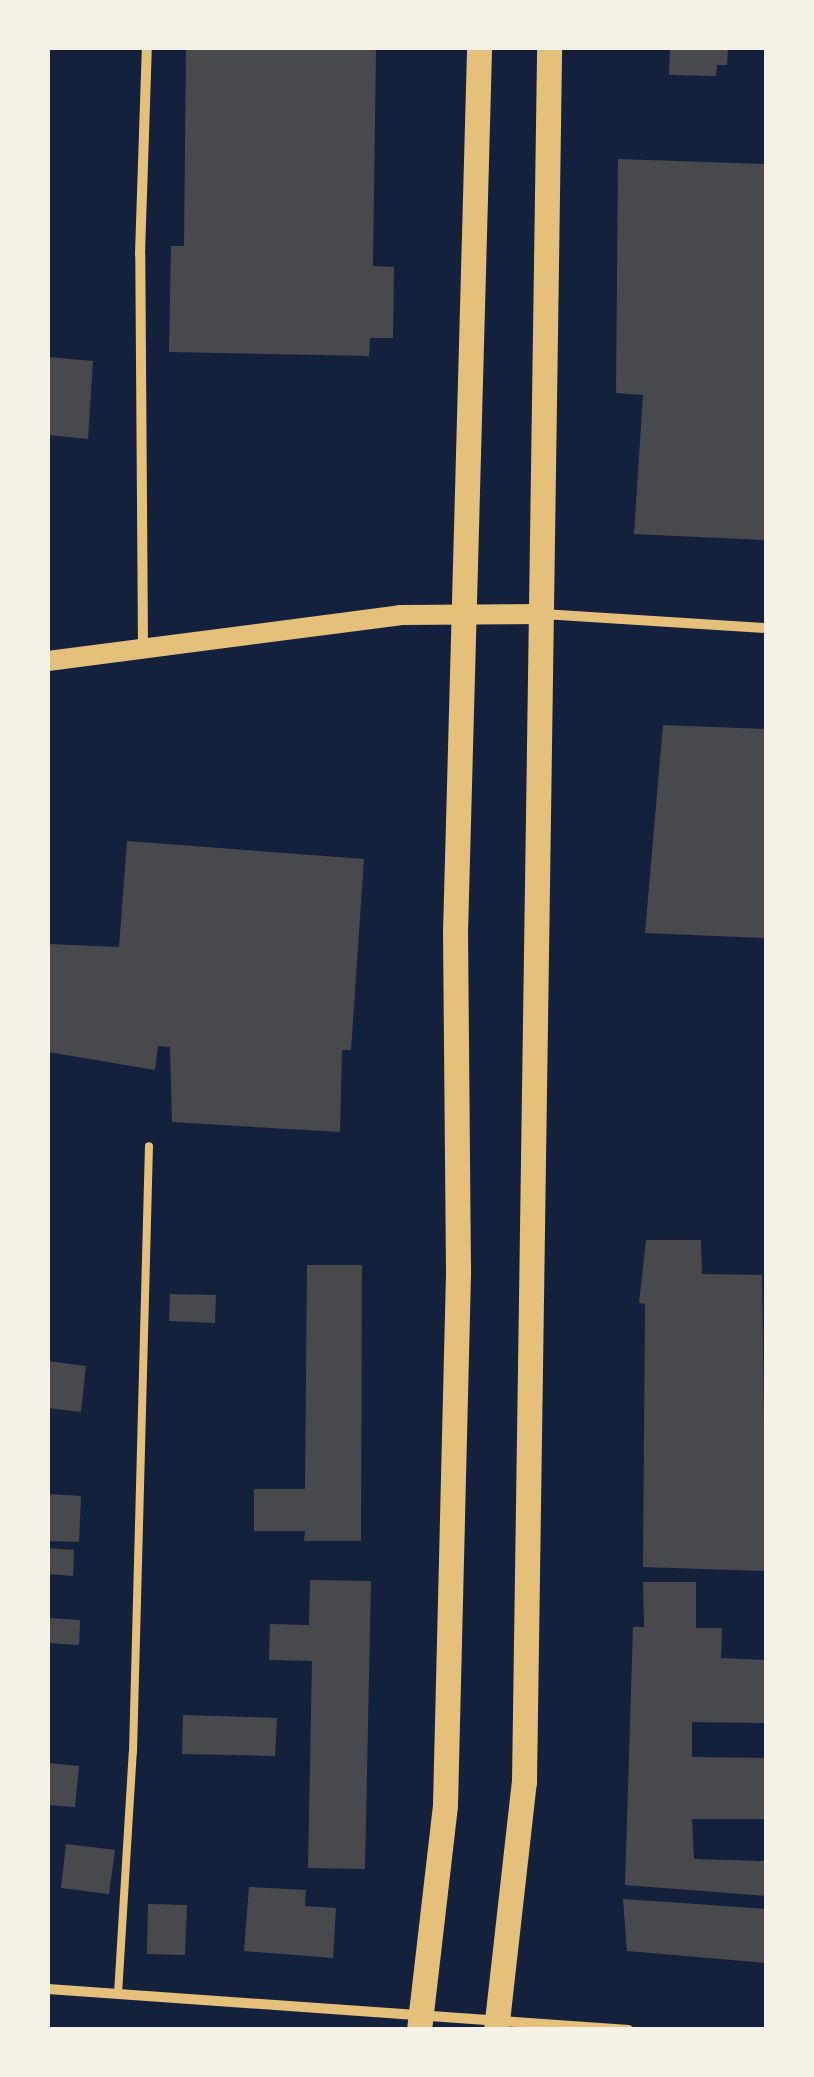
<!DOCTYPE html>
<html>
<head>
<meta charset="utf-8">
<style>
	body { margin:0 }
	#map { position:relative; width:814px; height:2077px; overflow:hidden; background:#14213d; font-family:"Crimson Pro",serif }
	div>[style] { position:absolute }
	.building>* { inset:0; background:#48494c }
	.service>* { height:8px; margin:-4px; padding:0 4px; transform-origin:4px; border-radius:4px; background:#e5c07b }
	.minor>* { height:10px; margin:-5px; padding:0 5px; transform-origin:5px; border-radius:5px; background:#e5c07b }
	.secondary>* { height:20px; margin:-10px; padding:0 10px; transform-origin:10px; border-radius:10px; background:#e5c07b }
	.primary>* { height:25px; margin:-12.5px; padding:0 12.5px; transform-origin:12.5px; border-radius:12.5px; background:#e5c07b }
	span { translate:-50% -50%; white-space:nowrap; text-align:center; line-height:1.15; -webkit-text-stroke:9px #f6f1e7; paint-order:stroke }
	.frame { position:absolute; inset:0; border:50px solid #f6f1e7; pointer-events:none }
</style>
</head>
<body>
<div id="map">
	<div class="building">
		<div style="clip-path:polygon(186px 48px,376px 48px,373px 266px,394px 267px,393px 338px,370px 338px,369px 356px,169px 352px,171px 246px,184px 246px)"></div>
		<div style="clip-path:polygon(670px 48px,728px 48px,727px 65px,717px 65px,716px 76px,669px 75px)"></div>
		<div style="clip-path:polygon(618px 159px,766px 164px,766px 540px,634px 534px,643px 395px,616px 393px)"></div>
		<div style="clip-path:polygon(48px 357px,93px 361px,88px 439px,48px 435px)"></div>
		<div style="clip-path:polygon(663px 725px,766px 729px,766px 938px,645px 933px)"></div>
		<div style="clip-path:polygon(127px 841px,364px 859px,351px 1050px,342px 1050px,340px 1132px,172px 1122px,170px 1047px,158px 1046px,155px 1070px,48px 1052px,48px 944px,119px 947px)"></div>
		<div style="clip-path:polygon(646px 1240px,701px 1240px,702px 1274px,762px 1275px,766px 1571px,643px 1567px,645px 1304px,639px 1303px)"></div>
		<div style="clip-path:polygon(307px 1265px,362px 1265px,361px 1541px,304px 1541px,305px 1531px,254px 1531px,254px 1489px,305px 1489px)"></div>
		<div style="clip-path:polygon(170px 1294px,216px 1295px,215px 1323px,169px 1321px)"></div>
		<div style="clip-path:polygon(48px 1361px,86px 1366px,81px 1412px,48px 1408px)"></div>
		<div style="clip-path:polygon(48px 1494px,81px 1496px,79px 1542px,48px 1541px)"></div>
		<div style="clip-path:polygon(48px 1548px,74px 1550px,73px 1576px,48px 1574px)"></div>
		<div style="clip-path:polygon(310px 1580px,371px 1581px,365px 1869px,308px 1868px,312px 1661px,269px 1660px,270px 1624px,309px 1625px)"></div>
		<div style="clip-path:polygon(643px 1582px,696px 1582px,696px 1628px,722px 1628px,721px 1658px,766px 1660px,766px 1723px,692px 1722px,692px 1757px,766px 1758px,766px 1819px,692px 1819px,694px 1859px,766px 1861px,766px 1896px,625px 1885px,633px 1627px,644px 1627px)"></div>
		<div style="clip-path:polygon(48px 1618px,80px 1620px,79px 1645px,48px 1643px)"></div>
		<div style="clip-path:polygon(183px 1715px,277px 1718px,275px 1756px,182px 1754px)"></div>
		<div style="clip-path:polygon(48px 1763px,79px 1766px,75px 1807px,48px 1805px)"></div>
		<div style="clip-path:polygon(66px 1844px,115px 1850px,109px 1894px,61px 1888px)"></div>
		<div style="clip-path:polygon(249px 1887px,306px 1890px,305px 1906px,336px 1908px,333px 1958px,244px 1951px)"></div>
		<div style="clip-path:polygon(623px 1899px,766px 1909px,766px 1963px,627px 1951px)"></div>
		<div style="clip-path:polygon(148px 1904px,187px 1905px,185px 1955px,147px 1954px)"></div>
	</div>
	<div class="service">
		<div style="left:118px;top:1994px;width:242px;rotate:-86.5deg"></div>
		<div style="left:133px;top:1752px;width:606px;rotate:-88.49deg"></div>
	</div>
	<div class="minor">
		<div style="left:543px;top:614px;width:223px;rotate:3.6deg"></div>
		<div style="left:143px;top:647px;width:393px;rotate:-90.4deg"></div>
		<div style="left:140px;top:254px;width:206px;rotate:-88.1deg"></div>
		<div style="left:48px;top:1989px;width:582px;rotate:4.04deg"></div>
	</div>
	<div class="secondary">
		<div style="left:48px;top:661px;width:355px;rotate:-7.4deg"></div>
		<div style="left:400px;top:615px;width:142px;rotate:-0.4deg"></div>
	</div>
	<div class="primary">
		<div style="left:419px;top:2030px;width:226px;rotate:-83.4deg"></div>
		<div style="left:445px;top:1805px;width:532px;rotate:-88.6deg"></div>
		<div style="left:458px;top:1273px;width:341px;rotate:-90.5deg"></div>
		<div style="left:455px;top:932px;width:884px;rotate:-88.44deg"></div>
		<div style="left:496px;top:2030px;width:250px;rotate:-83.6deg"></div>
		<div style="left:524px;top:1782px;width:1734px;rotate:-89.17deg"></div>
	</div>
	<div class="frame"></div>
</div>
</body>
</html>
